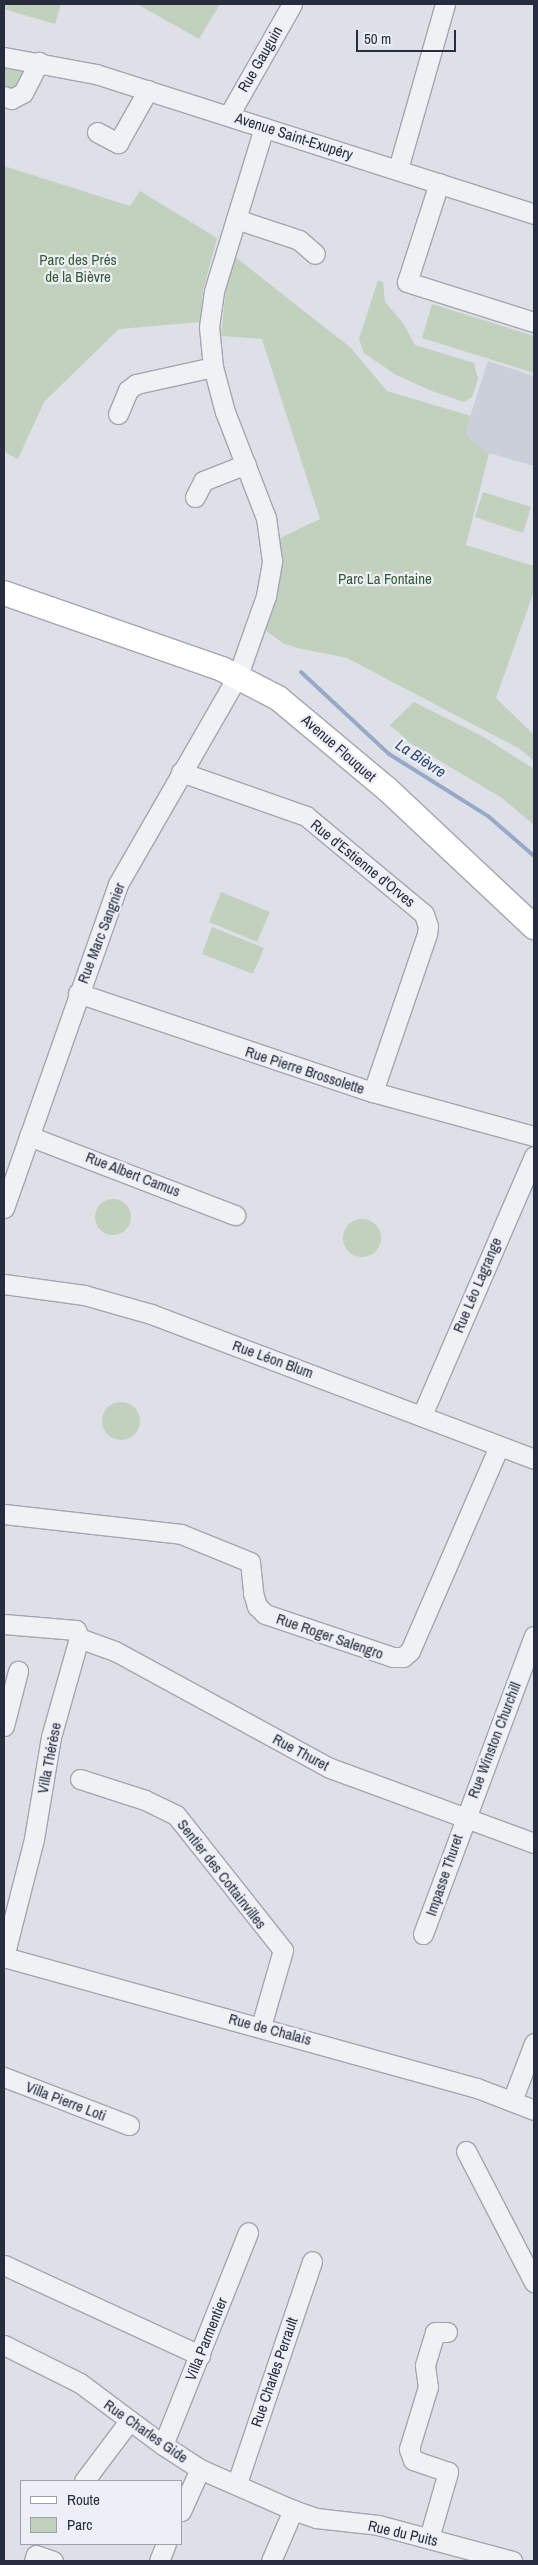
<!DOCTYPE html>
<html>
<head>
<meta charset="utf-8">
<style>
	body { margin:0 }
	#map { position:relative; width:538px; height:2565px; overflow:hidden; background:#dde0e7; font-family:"Archivo Narrow",sans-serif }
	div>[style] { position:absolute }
	.built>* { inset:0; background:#cbcfd9 }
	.green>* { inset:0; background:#c1d1be }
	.round { border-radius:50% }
	.stream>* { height:4px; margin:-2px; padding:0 2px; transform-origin:2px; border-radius:2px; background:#97a9c8 }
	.roads { filter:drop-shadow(1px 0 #a3a6b1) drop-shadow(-1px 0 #a3a6b1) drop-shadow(0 1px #a3a6b1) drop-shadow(0 -1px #a3a6b1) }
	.minor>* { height:19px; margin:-9.5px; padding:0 9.5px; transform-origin:9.5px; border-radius:9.5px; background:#f0f1f5 }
	.major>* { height:24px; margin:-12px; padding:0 12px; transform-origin:12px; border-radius:12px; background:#fff }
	span { translate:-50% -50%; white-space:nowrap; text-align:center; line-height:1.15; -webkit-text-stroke:4.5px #eceff5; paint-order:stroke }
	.street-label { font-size:15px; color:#272c3e }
	.park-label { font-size:15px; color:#375a34 }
	.water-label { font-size:16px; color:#314672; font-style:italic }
	.frame { position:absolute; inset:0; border:5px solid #272c3e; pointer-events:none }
	.legend { position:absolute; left:20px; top:2480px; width:162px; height:65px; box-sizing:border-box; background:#eceff5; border:1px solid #9da1ac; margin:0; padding:6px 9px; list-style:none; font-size:15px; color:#272c3e }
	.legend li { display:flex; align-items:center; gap:10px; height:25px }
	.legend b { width:25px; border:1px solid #9da1ac }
	.scale { position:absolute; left:356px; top:30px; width:100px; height:22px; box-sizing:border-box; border:2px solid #272c3e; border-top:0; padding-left:6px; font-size:15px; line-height:18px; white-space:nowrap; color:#272c3e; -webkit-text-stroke:4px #eceff5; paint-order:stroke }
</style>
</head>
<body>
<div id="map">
	<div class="built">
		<div style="clip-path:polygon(488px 361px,534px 376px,534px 466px,489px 453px,464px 435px)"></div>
	</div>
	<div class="green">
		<div style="clip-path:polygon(4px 4px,61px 4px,55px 24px,4px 9px)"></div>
		<div style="clip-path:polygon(137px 4px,220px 4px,199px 39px)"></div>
		<div style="clip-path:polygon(4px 67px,25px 69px,20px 91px,4px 93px)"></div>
		<div style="clip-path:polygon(4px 166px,130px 206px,140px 191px,217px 238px,203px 291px,201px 322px,119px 329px,44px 402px,18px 459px,4px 452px)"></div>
		<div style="clip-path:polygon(234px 256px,351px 348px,387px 391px,471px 416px,465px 435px,489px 453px,466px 545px,534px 566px,534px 591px,496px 698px,534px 735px,534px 761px,520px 749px,347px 658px,297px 648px,283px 643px,261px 627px,276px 540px,320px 519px,262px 339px,221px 336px,226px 288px)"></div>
		<div style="clip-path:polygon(378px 280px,383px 282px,385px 302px,403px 323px,415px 345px,474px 363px,478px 379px,472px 397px,464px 402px,432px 391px,396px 375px,364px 353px,359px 339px)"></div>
		<div style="clip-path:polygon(432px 304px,534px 336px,534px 373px,422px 338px)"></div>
		<div style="clip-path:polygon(483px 492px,531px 507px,523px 533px,475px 517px)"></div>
		<div style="clip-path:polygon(414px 702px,482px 736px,534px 769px,534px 825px,502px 798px,410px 743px,390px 725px)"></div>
		<div style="clip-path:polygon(221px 892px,270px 912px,257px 942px,209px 922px)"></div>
		<div style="clip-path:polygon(212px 927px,264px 948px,253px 974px,202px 954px)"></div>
		<div class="round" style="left:95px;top:1199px;width:36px;height:36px"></div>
		<div class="round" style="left:343px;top:1219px;width:38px;height:38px"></div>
		<div class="round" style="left:102px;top:1402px;width:38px;height:38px"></div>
	</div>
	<div class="stream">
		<div style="left:301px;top:672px;width:120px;rotate:43deg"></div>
		<div style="left:389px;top:754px;width:117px;rotate:32.1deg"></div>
		<div style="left:488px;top:816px;width:61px;rotate:41deg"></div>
	</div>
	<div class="roads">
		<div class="minor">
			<div style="left:4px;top:57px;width:94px;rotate:10.5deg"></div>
			<div style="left:96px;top:74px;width:460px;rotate:17.7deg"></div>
			<div style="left:4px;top:96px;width:8px;rotate:23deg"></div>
			<div style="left:11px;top:99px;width:13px;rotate:-27deg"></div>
			<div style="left:23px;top:93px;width:35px;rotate:-63deg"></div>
			<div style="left:229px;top:115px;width:128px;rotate:-60.4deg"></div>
			<div style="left:97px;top:132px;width:24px;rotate:28deg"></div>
			<div style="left:118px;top:143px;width:61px;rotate:-60.5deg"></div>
			<div style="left:398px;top:169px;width:172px;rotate:-74.1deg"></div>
			<div style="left:439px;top:183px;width:104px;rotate:107.9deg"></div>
			<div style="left:407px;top:282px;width:133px;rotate:17.5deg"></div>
			<div style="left:236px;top:219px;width:66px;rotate:18.4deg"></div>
			<div style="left:299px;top:240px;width:21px;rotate:41deg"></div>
			<div style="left:118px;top:414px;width:26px;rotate:-67deg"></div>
			<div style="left:128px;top:390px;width:10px;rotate:-37deg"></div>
			<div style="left:136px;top:384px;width:79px;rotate:-12.4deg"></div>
			<div style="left:195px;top:497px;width:18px;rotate:-63deg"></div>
			<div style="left:203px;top:481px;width:46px;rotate:-21.6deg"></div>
			<div style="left:181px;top:772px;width:133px;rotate:19.4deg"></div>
			<div style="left:306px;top:816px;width:153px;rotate:39.7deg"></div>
			<div style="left:424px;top:914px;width:13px;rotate:72deg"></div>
			<div style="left:428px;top:926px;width:8px;rotate:97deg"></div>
			<div style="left:427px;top:934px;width:167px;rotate:108.9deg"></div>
			<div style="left:78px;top:993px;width:311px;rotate:18.6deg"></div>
			<div style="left:373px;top:1092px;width:167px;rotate:15.3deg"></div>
			<div style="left:29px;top:1136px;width:221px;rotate:21deg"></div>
			<div style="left:4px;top:1208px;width:343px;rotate:-70.6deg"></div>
			<div style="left:118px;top:884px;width:241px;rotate:-60.1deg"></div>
			<div style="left:238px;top:675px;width:84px;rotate:-70.5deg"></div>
			<div style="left:266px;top:596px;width:36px;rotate:-80deg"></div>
			<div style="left:272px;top:561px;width:43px;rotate:-97.9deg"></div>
			<div style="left:266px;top:518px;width:114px;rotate:-111.1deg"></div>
			<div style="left:225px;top:412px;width:47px;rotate:-104.9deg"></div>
			<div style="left:213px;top:367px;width:40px;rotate:-95.7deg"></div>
			<div style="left:209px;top:327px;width:36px;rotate:-82deg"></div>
			<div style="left:214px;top:291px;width:171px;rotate:-73deg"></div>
			<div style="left:4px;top:1284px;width:81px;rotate:7.8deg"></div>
			<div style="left:84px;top:1295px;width:70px;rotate:15.8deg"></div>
			<div style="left:151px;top:1314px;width:410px;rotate:20.7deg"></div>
			<div style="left:422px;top:1415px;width:282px;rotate:-66.6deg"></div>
			<div style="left:4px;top:1514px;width:178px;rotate:6.4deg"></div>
			<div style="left:181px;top:1534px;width:74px;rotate:22.1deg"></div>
			<div style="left:250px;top:1562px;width:31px;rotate:84deg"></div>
			<div style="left:253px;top:1593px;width:14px;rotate:73deg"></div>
			<div style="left:257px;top:1606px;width:11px;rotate:45deg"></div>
			<div style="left:265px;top:1614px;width:135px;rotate:18.6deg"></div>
			<div style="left:393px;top:1657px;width:10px"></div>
			<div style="left:403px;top:1657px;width:9px;rotate:-41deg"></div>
			<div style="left:410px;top:1651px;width:223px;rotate:-66.5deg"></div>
			<div style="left:4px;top:1624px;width:72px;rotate:4.8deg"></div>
			<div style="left:76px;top:1630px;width:9px;rotate:69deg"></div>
			<div style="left:79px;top:1638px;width:103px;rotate:105.8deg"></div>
			<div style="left:51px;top:1737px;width:103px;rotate:99.5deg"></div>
			<div style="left:34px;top:1839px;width:122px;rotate:104.3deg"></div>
			<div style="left:79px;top:1638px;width:38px;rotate:20deg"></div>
			<div style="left:115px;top:1651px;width:245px;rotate:28.6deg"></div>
			<div style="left:330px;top:1768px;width:217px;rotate:20.2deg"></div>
			<div style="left:4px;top:1726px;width:57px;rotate:-75.7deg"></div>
			<div style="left:80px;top:1779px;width:68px;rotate:17.9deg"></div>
			<div style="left:145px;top:1800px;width:34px;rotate:26deg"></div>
			<div style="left:176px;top:1815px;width:172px;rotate:51.6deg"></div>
			<div style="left:283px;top:1950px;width:79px;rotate:106.1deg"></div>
			<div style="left:423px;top:1934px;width:318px;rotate:-69.6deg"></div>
			<div style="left:4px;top:1957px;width:491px;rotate:15.5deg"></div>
			<div style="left:477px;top:2088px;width:61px;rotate:21.1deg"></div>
			<div style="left:4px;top:2077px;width:134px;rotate:21deg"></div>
			<div style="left:512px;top:2101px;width:62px;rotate:-69.2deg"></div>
			<div style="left:466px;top:2151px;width:148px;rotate:62.6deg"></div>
			<div style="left:4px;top:2265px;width:216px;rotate:24.7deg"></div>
			<div style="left:4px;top:2345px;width:85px;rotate:26.6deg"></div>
			<div style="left:80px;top:2383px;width:104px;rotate:36.8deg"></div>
			<div style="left:163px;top:2445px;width:44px;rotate:33deg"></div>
			<div style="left:200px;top:2469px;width:102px;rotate:23.8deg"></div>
			<div style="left:293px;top:2510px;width:24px;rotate:19deg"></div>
			<div style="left:316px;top:2518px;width:62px;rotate:6.4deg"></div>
			<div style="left:378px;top:2525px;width:139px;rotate:15deg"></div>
			<div style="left:163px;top:2445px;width:229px;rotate:-68.2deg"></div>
			<div style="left:84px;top:2481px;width:76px;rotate:-53deg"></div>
			<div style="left:237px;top:2483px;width:234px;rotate:-71.3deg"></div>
			<div style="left:181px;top:2511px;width:46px;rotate:-65.7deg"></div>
			<div style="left:429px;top:2538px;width:69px;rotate:-73.9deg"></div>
			<div style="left:448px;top:2472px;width:37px;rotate:-161deg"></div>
			<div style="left:413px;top:2460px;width:12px;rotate:-110deg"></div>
			<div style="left:409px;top:2449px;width:65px;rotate:-73deg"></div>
			<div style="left:428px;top:2387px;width:22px;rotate:-98deg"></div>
			<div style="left:425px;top:2365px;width:34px;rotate:-73deg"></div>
			<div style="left:435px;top:2332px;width:12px"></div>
			<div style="left:34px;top:2561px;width:6px;rotate:-72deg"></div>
			<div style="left:36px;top:2555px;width:18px;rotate:19deg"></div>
			<div style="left:159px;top:2561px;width:18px;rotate:-68deg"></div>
			<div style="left:271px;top:2561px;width:56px;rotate:-66.7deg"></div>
		</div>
		<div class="major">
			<div style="left:4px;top:593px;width:231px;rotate:19.2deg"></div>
			<div style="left:222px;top:669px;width:63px;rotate:27.4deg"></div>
			<div style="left:278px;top:698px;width:142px;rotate:39.9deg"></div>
			<div style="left:387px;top:789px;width:202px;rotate:43.2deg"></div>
		</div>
	</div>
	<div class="street-label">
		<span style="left:260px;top:59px;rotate:-60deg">Rue Gauguin</span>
		<span style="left:294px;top:136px;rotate:18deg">Avenue Saint-Exupéry</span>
		<span style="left:339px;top:748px;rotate:41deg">Avenue Flouquet</span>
		<span style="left:363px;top:863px;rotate:39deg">Rue d'Estienne d'Orves</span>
		<span style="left:101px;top:933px;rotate:-69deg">Rue Marc Sangnier</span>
		<span style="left:305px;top:1070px;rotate:18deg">Rue Pierre Brossolette</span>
		<span style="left:133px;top:1174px;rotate:21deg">Rue Albert Camus</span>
		<span style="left:477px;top:1285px;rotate:-67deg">Rue Léo Lagrange</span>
		<span style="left:273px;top:1359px;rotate:20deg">Rue Léon Blum</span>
		<span style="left:330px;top:1636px;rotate:19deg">Rue Roger Salengro</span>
		<span style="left:494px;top:1740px;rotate:-69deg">Rue Winston Churchill</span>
		<span style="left:301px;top:1752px;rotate:28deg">Rue Thuret</span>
		<span style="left:49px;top:1758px;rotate:-79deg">Villa Thérèse</span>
		<span style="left:222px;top:1874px;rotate:52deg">Sentier des Cottainvilles</span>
		<span style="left:444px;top:1875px;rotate:-71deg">Impasse Thuret</span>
		<span style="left:270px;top:2029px;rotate:15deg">Rue de Chalais</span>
		<span style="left:66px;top:2101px;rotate:21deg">Villa Pierre Loti</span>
		<span style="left:206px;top:2339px;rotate:-68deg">Villa Parmentier</span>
		<span style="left:274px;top:2372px;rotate:-71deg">Rue Charles Perrault</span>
		<span style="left:146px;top:2431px;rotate:35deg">Rue Charles Gide</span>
		<span style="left:403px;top:2533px;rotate:13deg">Rue du Puits</span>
	</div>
	<div class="park-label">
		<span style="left:78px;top:268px">Parc des Prés<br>de la Bièvre</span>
		<span style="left:385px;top:579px">Parc La Fontaine</span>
	</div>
	<div class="water-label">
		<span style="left:421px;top:758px;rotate:33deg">La Bièvre</span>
	</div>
	<div class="frame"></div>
	<ul class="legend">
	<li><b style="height:6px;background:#fff"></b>Route</li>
	<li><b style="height:14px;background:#c1d1be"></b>Parc</li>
	</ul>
	<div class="scale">50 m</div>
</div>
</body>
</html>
